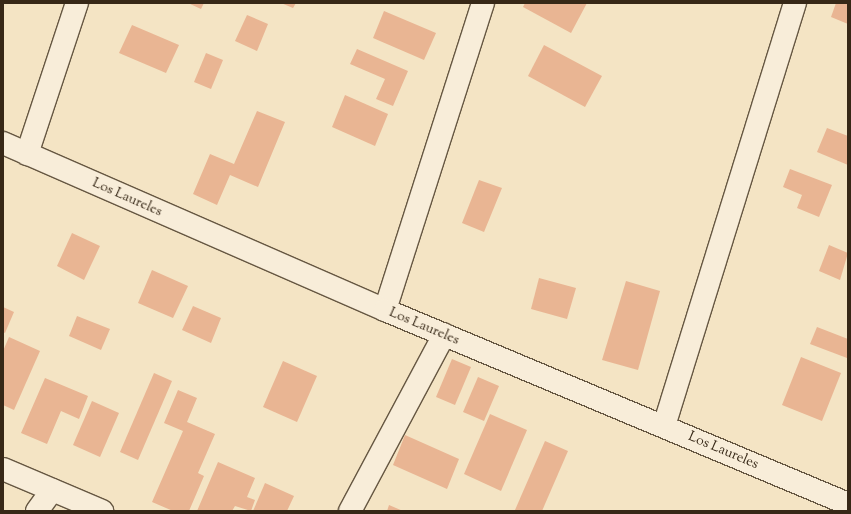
<!DOCTYPE html>
<html>
<head>
<meta charset="utf-8">
<style>
	body { margin:0 }
	#map { position:relative; width:851px; height:514px; overflow:hidden; background:#f4e4c4; font-family:"Sorts Mill Goudy",serif }
	div>[style] { position:absolute }
	.building>* { inset:0; background:#e9b593 }
	.roads { filter:drop-shadow(1px 0 #665742) drop-shadow(-1px 0 #665742) drop-shadow(0 1px #665742) drop-shadow(0 -1px #665742) }
	.minor>* { height:22px; margin:-11px; padding:0 11px; transform-origin:11px; border-radius:11px; background:#f8edd9 }
	.tertiary>* { height:22px; margin:-11px; padding:0 11px; transform-origin:11px; border-radius:11px; background:#f8edd9 }
	span { translate:-50% -50%; white-space:nowrap; text-align:center; line-height:1.15; -webkit-text-stroke:3px #f8edd9; paint-order:stroke }
	.street-label { font-size:14px; color:#372817 }
	.frame { position:absolute; inset:0; border:4px solid #372817; pointer-events:none }
</style>
</head>
<body>
<div id="map">
	<div class="building">
		<div style="clip-path:polygon(188px 3px,204px 3px,201px 9px)"></div>
		<div style="clip-path:polygon(281px 3px,296px 3px,293px 8px)"></div>
		<div style="clip-path:polygon(525px 3px,587px 3px,571px 33px,523px 7px)"></div>
		<div style="clip-path:polygon(836px 3px,848px 3px,848px 24px,831px 17px)"></div>
		<div style="clip-path:polygon(384px 11px,436px 33px,424px 60px,373px 38px)"></div>
		<div style="clip-path:polygon(247px 15px,268px 24px,257px 51px,235px 41px)"></div>
		<div style="clip-path:polygon(132px 25px,179px 45px,166px 73px,119px 53px)"></div>
		<div style="clip-path:polygon(544px 45px,602px 76px,585px 107px,528px 76px)"></div>
		<div style="clip-path:polygon(357px 49px,408px 71px,393px 106px,376px 99px,385px 79px,350px 64px)"></div>
		<div style="clip-path:polygon(206px 53px,223px 60px,211px 89px,194px 82px)"></div>
		<div style="clip-path:polygon(345px 95px,388px 114px,375px 146px,332px 127px)"></div>
		<div style="clip-path:polygon(257px 111px,285px 122px,258px 187px,230px 175px,217px 205px,193px 194px,210px 154px,234px 164px)"></div>
		<div style="clip-path:polygon(827px 128px,848px 136px,848px 165px,817px 152px)"></div>
		<div style="clip-path:polygon(790px 169px,832px 185px,819px 217px,797px 208px,802px 195px,783px 187px)"></div>
		<div style="clip-path:polygon(479px 180px,502px 188px,484px 232px,462px 223px)"></div>
		<div style="clip-path:polygon(72px 233px,100px 246px,84px 280px,57px 266px)"></div>
		<div style="clip-path:polygon(829px 245px,848px 253px,840px 280px,819px 271px)"></div>
		<div style="clip-path:polygon(152px 270px,188px 286px,173px 318px,138px 303px)"></div>
		<div style="clip-path:polygon(539px 278px,576px 288px,567px 319px,531px 309px)"></div>
		<div style="clip-path:polygon(626px 281px,660px 291px,638px 370px,602px 360px)"></div>
		<div style="clip-path:polygon(193px 306px,221px 318px,211px 343px,182px 330px)"></div>
		<div style="clip-path:polygon(3px 307px,14px 312px,5px 333px,3px 332px)"></div>
		<div style="clip-path:polygon(77px 316px,110px 329px,101px 350px,69px 336px)"></div>
		<div style="clip-path:polygon(817px 327px,848px 339px,847px 358px,810px 344px)"></div>
		<div style="clip-path:polygon(9px 337px,40px 351px,14px 410px,3px 405px,3px 351px)"></div>
		<div style="clip-path:polygon(801px 357px,841px 373px,822px 421px,782px 405px)"></div>
		<div style="clip-path:polygon(452px 359px,471px 367px,455px 405px,436px 397px)"></div>
		<div style="clip-path:polygon(283px 361px,317px 376px,297px 422px,263px 407px)"></div>
		<div style="clip-path:polygon(154px 373px,172px 381px,138px 460px,120px 452px)"></div>
		<div style="clip-path:polygon(478px 377px,499px 386px,484px 421px,463px 412px)"></div>
		<div style="clip-path:polygon(45px 378px,88px 396px,79px 419px,61px 411px,47px 444px,21px 433px)"></div>
		<div style="clip-path:polygon(178px 390px,197px 398px,187px 422px,215px 434px,198px 473px,204px 476px,189px 511px,173px 511px,152px 502px,183px 431px,164px 423px)"></div>
		<div style="clip-path:polygon(92px 401px,119px 413px,100px 457px,73px 445px)"></div>
		<div style="clip-path:polygon(490px 414px,527px 430px,501px 491px,464px 474px)"></div>
		<div style="clip-path:polygon(405px 435px,459px 459px,447px 489px,393px 465px)"></div>
		<div style="clip-path:polygon(545px 441px,568px 451px,542px 511px,518px 511px,515px 510px)"></div>
		<div style="clip-path:polygon(218px 462px,255px 478px,247px 497px,255px 500px,251px 511px,235px 506px,232px 511px,197px 511px)"></div>
		<div style="clip-path:polygon(265px 483px,294px 496px,287px 511px,253px 511px)"></div>
		<div style="clip-path:polygon(389px 505px,403px 511px,387px 511px)"></div>
	</div>
	<div class="roads">
		<div class="minor">
			<div style="left:27px;top:154px;width:159px;rotate:-71.7deg"></div>
			<div style="left:385px;top:310px;width:322px;rotate:-72.3deg"></div>
			<div style="left:664px;top:426px;width:443px;rotate:-72.8deg"></div>
			<div style="left:3px;top:469px;width:108px;rotate:23deg"></div>
			<div style="left:37px;top:511px;width:26px;rotate:-54deg"></div>
			<div style="left:350px;top:511px;width:200px;rotate:-61.9deg"></div>
		</div>
		<div class="tertiary">
			<div style="left:3px;top:143px;width:417px;rotate:23.6deg"></div>
			<div style="left:385px;top:310px;width:502px;rotate:22.73deg"></div>
		</div>
	</div>
	<div class="street-label">
		<span style="left:127px;top:198px;rotate:24deg">Los Laureles</span>
		<span style="left:424px;top:327px;rotate:23deg">Los Laureles</span>
		<span style="left:723px;top:451px;rotate:23deg">Los Laureles</span>
	</div>
	<div class="frame"></div>
</div>
</body>
</html>
